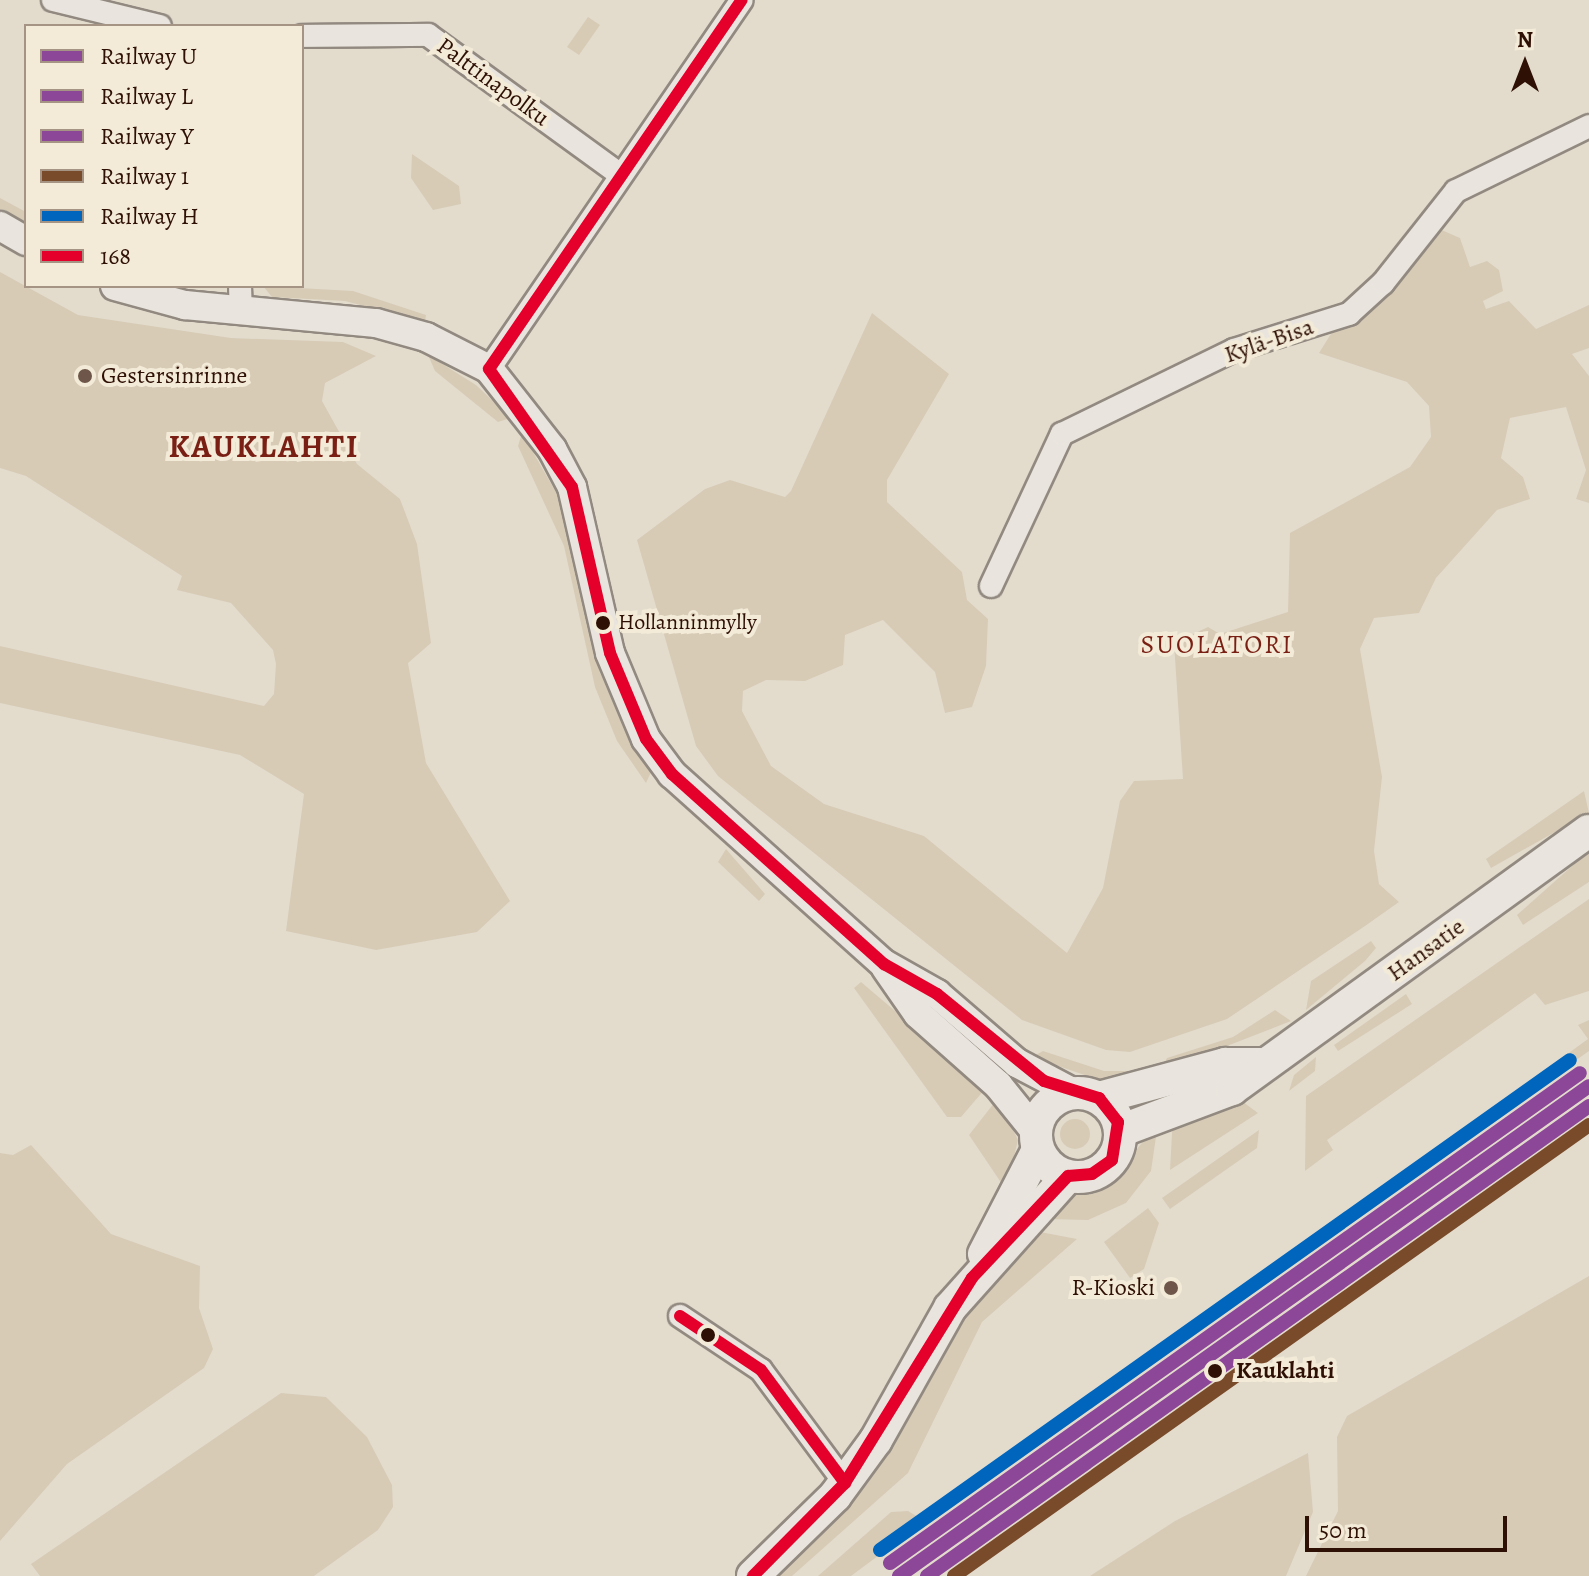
<!DOCTYPE html>
<html>
<head>
<meta charset="utf-8">
<style>
	body { margin:0 }
	#map { position:relative; width:1589px; height:1576px; overflow:hidden; background:#e3dccd; font-family:Alegreya,serif }
	div>[style] { position:absolute }
	.green>* { inset:0; background:#d7cbb6 }
	.round { border-radius:50% }
	.roads { filter:drop-shadow(2px 0 #928a81) drop-shadow(-2px 0 #928a81) drop-shadow(0 2px #928a81) drop-shadow(0 -2px #928a81) }
	.minor>* { height:22px; margin:-11px; padding:0 11px; transform-origin:11px; border-radius:11px; background:#e9e5de }
	.tertiary>* { height:28px; margin:-14px; padding:0 14px; transform-origin:14px; border-radius:14px; background:#e9e5de }
	.secondary>* { height:32px; margin:-16px; padding:0 16px; transform-origin:16px; border-radius:16px; background:#e9e5de }
	.secondary>.ring { margin:-16px; padding:0; box-sizing:content-box; background:none; border:32px solid #e9e5de; border-radius:50% }
	.bus-1>* { height:12px; margin:-6px; padding:0 6px; transform-origin:6px; border-radius:6px; background:#e4002b }
	.rail-1>* { height:14px; margin:-7px; padding:0 7px; transform-origin:7px; border-radius:7px; background:#8c4799 }
	.rail-2>* { height:14px; margin:-7px; padding:0 7px; transform-origin:7px; border-radius:7px; background:#8c4799 }
	.rail-3>* { height:14px; margin:-7px; padding:0 7px; transform-origin:7px; border-radius:7px; background:#8c4799 }
	.rail-4>* { height:14px; margin:-7px; padding:0 7px; transform-origin:7px; border-radius:7px; background:#7a4b2a }
	.rail-5>* { height:14px; margin:-7px; padding:0 7px; transform-origin:7px; border-radius:7px; background:#0065bd }
	.dots>* { width:22px; height:22px; translate:-50% -50%; box-sizing:border-box; border:4px solid #f3ebd8; border-radius:50% }
	span { translate:-50% -50%; white-space:nowrap; text-align:center; line-height:1.15; -webkit-text-stroke:8px #f3ebd8; paint-order:stroke }
	.bus-label { font-size:22px; color:#2f1004 }
	.left { translate:0 -50%; text-align:left }
	.street-label { font-size:24px; color:#2f1004 }
	.poi-label { font-size:24px; color:#2f1004 }
	.right { translate:-100% -50%; text-align:right }
	.stop-label { font-size:24px; color:#2f1004; font-weight:700 }
	.neighbourhood-label { font-size:26px; color:#7a1f14; letter-spacing:2px }
	.district-label { font-size:32px; color:#7a1f14; font-weight:700; letter-spacing:2px }
	.legend { position:absolute; left:24px; top:24px; width:280px; height:264px; box-sizing:border-box; background:#f3ebd8; border:2px solid #a59383; margin:0; padding:10px 14px; list-style:none; font-size:24px; color:#2f1004 }
	.legend li { display:flex; align-items:center; gap:16px; height:40px }
	.legend b { width:40px; border:2px solid #a59383 }
	.north { position:absolute; left:1485px; top:24px; width:80px; height:80px; -webkit-text-stroke:6px #f3ebd8; paint-order:stroke; rotate:0deg; font-size:22px; font-weight:700; line-height:32px; text-align:center; color:#2f1004 }
	.north::after { content:''; display:block; margin:auto; width:28px; height:36px; background:#2f1004; clip-path:polygon(50% 0,100% 100%,50% 72%,0 100%) }
	.scale { position:absolute; left:1305px; top:1516px; width:202px; height:36px; box-sizing:border-box; border:4px solid #2f1004; border-top:0; padding-left:10px; font-size:24px; line-height:28px; white-space:nowrap; color:#2f1004; -webkit-text-stroke:6px #f3ebd8; paint-order:stroke }
</style>
</head>
<body>
<div id="map">
	<div class="green">
		<div style="clip-path:polygon(588px 17px,600px 25px,579px 55px,567px 47px)"></div>
		<div style="clip-path:polygon(412px 154px,459px 186px,461px 204px,433px 210px,411px 178px)"></div>
		<div style="clip-path:polygon(0 198px,26px 212px,26px 224px,0 209px)"></div>
		<div style="clip-path:polygon(1437px 228px,1460px 238px,1470px 267px,1487px 261px,1499px 270px,1503px 291px,1483px 301px,1486px 309px,1509px 301px,1536px 329px,1589px 305px,1589px 348px,1572px 354px,1589px 376px,1589px 503px,1576px 499px,1586px 470px,1566px 407px,1510px 418px,1501px 458px,1523px 477px,1530px 499px,1497px 510px,1436px 578px,1419px 613px,1374px 618px,1360px 649px,1382px 777px,1374px 851px,1379px 884px,1399px 902px,1365px 926px,1227px 1019px,1130px 1052px,1106px 1050px,1022px 1020px,718px 776px,696px 746px,637px 540px,705px 489px,730px 480px,785px 497px,791px 491px,872px 313px,949px 374px,887px 480px,887px 502px,962px 572px,967px 600px,988px 619px,986px 666px,972px 707px,945px 713px,935px 672px,883px 620px,845px 635px,843px 665px,805px 681px,766px 680px,743px 691px,742px 711px,771px 766px,824px 804px,924px 836px,1067px 953px,1103px 888px,1120px 801px,1134px 781px,1183px 779px,1174px 643px,1208px 627px,1220px 634px,1288px 612px,1290px 533px,1410px 467px,1431px 437px,1429px 406px,1407px 382px,1319px 353px,1334px 329px)"></div>
		<div style="clip-path:polygon(0 272px,78px 315px,231px 338px,343px 342px,376px 356px,325px 383px,322px 401px,357px 464px,400px 499px,417px 544px,431px 643px,408px 663px,426px 763px,510px 901px,477px 932px,376px 950px,286px 931px,304px 794px,240px 755px,0 703px,0 646px,264px 706px,274px 694px,276px 664px,273px 650px,231px 603px,177px 590px,182px 576px,26px 476px,0 468px)"></div>
		<div style="clip-path:polygon(263px 286px,353px 291px,426px 315px,425px 322px,345px 301px,272px 297px)"></div>
		<div style="clip-path:polygon(428px 355px,476px 385px,511px 418px,498px 422px,435px 371px)"></div>
		<div style="clip-path:polygon(522px 433px,561px 501px,600px 673px,652px 770px,646px 783px,617px 741px,595px 687px,564px 546px,518px 446px)"></div>
		<div style="clip-path:polygon(1584px 791px,1589px 813px,1491px 868px,1486px 859px)"></div>
		<div style="clip-path:polygon(726px 849px,765px 894px,759px 901px,718px 862px)"></div>
		<div style="clip-path:polygon(1589px 851px,1589px 882px,1523px 925px,1517px 915px)"></div>
		<div style="clip-path:polygon(1589px 899px,1589px 991px,1545px 1005px,1535px 993px,1327px 1140px,1333px 1150px,1305px 1171px,1306px 1096px)"></div>
		<div style="clip-path:polygon(1371px 941px,1376px 948px,1365px 961px,1306px 1010px,1311px 981px)"></div>
		<div style="clip-path:polygon(861px 982px,986px 1088px,961px 1117px,947px 1117px,854px 988px)"></div>
		<div style="clip-path:polygon(1406px 994px,1412px 1004px,1338px 1051px,1334px 1045px)"></div>
		<div style="clip-path:polygon(1275px 1010px,1291px 1021px,1160px 1072px,1167px 1058px,1233px 1037px)"></div>
		<div style="clip-path:polygon(1589px 1020px,1589px 1051px,1380px 1199px,1375px 1193px,1588px 1039px,1578px 1025px)"></div>
		<div style="clip-path:polygon(1043px 1051px,1104px 1071px,1139px 1071px,1102px 1081px,1032px 1057px)"></div>
		<div style="clip-path:polygon(1316px 1057px,1315px 1071px,1289px 1091px,1294px 1075px)"></div>
		<div style="clip-path:polygon(998px 1098px,1018px 1140px,1006px 1190px,969px 1135px)"></div>
		<div style="clip-path:polygon(1239px 1099px,1258px 1113px,1170px 1170px,1173px 1116px)"></div>
		<div class="round" style="left:1060px;top:1119px;width:30px;height:30px"></div>
		<div style="clip-path:polygon(1158px 1123px,1151px 1171px,1126px 1203px,1088px 1220px,1043px 1219px,1070px 1195px,1116px 1175px)"></div>
		<div style="clip-path:polygon(1259px 1130px,1257px 1148px,1170px 1209px,1162px 1198px)"></div>
		<div style="clip-path:polygon(31px 1145px,111px 1234px,200px 1266px,199px 1308px,213px 1349px,204px 1368px,67px 1464px,0 1541px,0 1153px,13px 1155px)"></div>
		<div style="clip-path:polygon(1148px 1208px,1159px 1223px,1144px 1269px,1130px 1278px,1104px 1242px)"></div>
		<div style="clip-path:polygon(1035px 1231px,1077px 1239px,982px 1322px,908px 1473px,792px 1576px,775px 1576px,867px 1484px,958px 1323px)"></div>
		<div style="clip-path:polygon(1589px 1276px,1589px 1576px,1306px 1576px,1338px 1511px,1337px 1437px,1347px 1416px)"></div>
		<div style="clip-path:polygon(281px 1393px,326px 1397px,367px 1437px,392px 1485px,393px 1507px,378px 1530px,314px 1576px,40px 1576px,31px 1564px)"></div>
		<div style="clip-path:polygon(1308px 1453px,1313px 1512px,1286px 1576px,1090px 1576px,1175px 1521px)"></div>
		<div style="clip-path:polygon(908px 1511px,925px 1521px,851px 1576px,818px 1576px,891px 1512px)"></div>
	</div>
	<div class="roads">
		<div class="minor">
			<div style="left:53px;top:0;width:110px;rotate:13.7deg"></div>
			<div style="left:302px;top:36px;width:126px;rotate:-0.5deg"></div>
			<div style="left:428px;top:35px;width:238px;rotate:36deg"></div>
			<div style="left:240px;top:286px;width:24px;rotate:88deg"></div>
			<div style="left:489px;top:369px;width:447px;rotate:-55.6deg"></div>
			<div style="left:991px;top:586px;width:168px;rotate:-65deg"></div>
			<div style="left:1062px;top:434px;width:191px;rotate:-26deg"></div>
			<div style="left:1234px;top:350px;width:121px;rotate:-17.4deg"></div>
			<div style="left:1349px;top:314px;width:46px;rotate:-42.4deg"></div>
			<div style="left:1383px;top:283px;width:117px;rotate:-51.6deg"></div>
			<div style="left:1456px;top:191px;width:148px;rotate:-26deg"></div>
			<div style="left:680px;top:1316px;width:97px;rotate:33.7deg"></div>
			<div style="left:761px;top:1370px;width:141px;rotate:53.4deg"></div>
		</div>
		<div class="tertiary">
			<div style="left:0;top:226px;width:30px;rotate:30deg"></div>
			<div style="left:115px;top:286px;width:73px;rotate:15.2deg"></div>
			<div style="left:185px;top:305px;width:192px;rotate:5.4deg"></div>
			<div style="left:376px;top:323px;width:52px;rotate:15.6deg"></div>
			<div style="left:426px;top:337px;width:71px;rotate:26.9deg"></div>
			<div style="left:489px;top:369px;width:102px;rotate:51.8deg"></div>
			<div style="left:552px;top:449px;width:43px;rotate:62.2deg"></div>
			<div style="left:572px;top:487px;width:170px;rotate:77.1deg"></div>
			<div style="left:610px;top:653px;width:93px;rotate:67.3deg"></div>
			<div style="left:646px;top:739px;width:44px;rotate:53.4deg"></div>
			<div style="left:672px;top:774px;width:285px;rotate:41.9deg"></div>
			<div style="left:884px;top:964px;width:61px;rotate:29.5deg"></div>
			<div style="left:937px;top:994px;width:106px;rotate:40.8deg"></div>
			<div style="left:1017px;top:1063px;width:64px;rotate:27.8deg"></div>
			<div style="left:886px;top:968px;width:56px;rotate:55.2deg"></div>
			<div style="left:918px;top:1014px;width:107px;rotate:41.6deg"></div>
			<div style="left:998px;top:1085px;width:59px;rotate:51.2deg"></div>
		</div>
		<div class="secondary">
			<div class="ring" style="left:1036px;top:1093px;width:52px;height:52px"></div>
			<div style="left:1099px;top:1098px;width:131px;rotate:-15.1deg"></div>
			<div style="left:1225px;top:1064px;width:35px"></div>
			<div style="left:1120px;top:1131px;width:120px;rotate:-20.6deg"></div>
			<div style="left:1232px;top:1089px;width:440px;rotate:-35.9deg"></div>
			<div style="left:984px;top:1254px;width:117px;rotate:-62.6deg"></div>
			<div style="left:753px;top:1576px;width:115px;rotate:-44.3deg"></div>
			<div style="left:835px;top:1496px;width:69px;rotate:-53.8deg"></div>
			<div style="left:876px;top:1440px;width:151px;rotate:-60.7deg"></div>
			<div style="left:950px;top:1308px;width:177px;rotate:-48.2deg"></div>
		</div>
	</div>
	<div class="bus-1">
		<div style="left:489px;top:369px;width:144px;rotate:54.9deg"></div>
		<div style="left:572px;top:487px;width:170px;rotate:77.1deg"></div>
		<div style="left:610px;top:653px;width:93px;rotate:67.3deg"></div>
		<div style="left:646px;top:739px;width:44px;rotate:53.4deg"></div>
		<div style="left:672px;top:774px;width:285px;rotate:41.9deg"></div>
		<div style="left:884px;top:964px;width:61px;rotate:29.5deg"></div>
		<div style="left:937px;top:994px;width:138px;rotate:39.1deg"></div>
		<div style="left:1044px;top:1081px;width:58px;rotate:17.2deg"></div>
		<div style="left:1099px;top:1098px;width:31px;rotate:52deg"></div>
		<div style="left:1118px;top:1122px;width:38px;rotate:99deg"></div>
		<div style="left:1112px;top:1160px;width:24px;rotate:145deg"></div>
		<div style="left:1092px;top:1174px;width:24px;rotate:175deg"></div>
		<div style="left:1068px;top:1176px;width:140px;rotate:133.3deg"></div>
		<div style="left:972px;top:1278px;width:241px;rotate:121.8deg"></div>
		<div style="left:845px;top:1483px;width:131px;rotate:134.7deg"></div>
		<div style="left:489px;top:369px;width:447px;rotate:-55.6deg"></div>
		<div style="left:680px;top:1316px;width:97px;rotate:33.7deg"></div>
		<div style="left:761px;top:1370px;width:141px;rotate:53.4deg"></div>
	</div>
	<div class="rail-1">
		<div style="left:899px;top:1576px;width:846px;rotate:-35.38deg"></div>
	</div>
	<div class="rail-2">
		<div style="left:927px;top:1576px;width:812px;rotate:-35.37deg"></div>
	</div>
	<div class="rail-3">
		<div style="left:890px;top:1563px;width:846px;rotate:-35.38deg"></div>
	</div>
	<div class="rail-4">
		<div style="left:954px;top:1576px;width:779px;rotate:-35.38deg"></div>
	</div>
	<div class="rail-5">
		<div style="left:880px;top:1550px;width:846px;rotate:-35.38deg"></div>
	</div>
	<div class="dots">
		<div style="left:85px;top:376px;background:#6e574a"></div>
		<div style="left:603px;top:623px;background:#2f1004"></div>
		<div style="left:1171px;top:1288px;background:#6e574a"></div>
		<div style="left:708px;top:1335px;background:#2f1004"></div>
		<div style="left:1215px;top:1371px;background:#2f1004"></div>
	</div>
	<div class="bus-label">
		<span class="left" style="left:618px;top:623px">Hollanninmylly</span>
	</div>
	<div class="street-label">
		<span style="left:493px;top:82px;rotate:36deg">Palttinapolku</span>
		<span style="left:1269px;top:341px;rotate:-19deg">Kylä-Bisa</span>
		<span style="left:1426px;top:950px;rotate:-36deg">Hansatie</span>
	</div>
	<div class="poi-label">
		<span class="left" style="left:101px;top:376px">Gestersinrinne</span>
		<span class="right" style="left:1155px;top:1288px">R-Kioski</span>
	</div>
	<div class="stop-label">
		<span class="left" style="left:1236px;top:1371px">Kauklahti</span>
	</div>
	<div class="neighbourhood-label">
		<span style="left:1217px;top:645px">SUOLATORI</span>
	</div>
	<div class="district-label">
		<span style="left:264px;top:446px">KAUKLAHTI</span>
	</div>
	<ul class="legend">
	<li><b style="height:10px;background:#8c4799"></b>Railway U</li>
	<li><b style="height:10px;background:#8c4799"></b>Railway L</li>
	<li><b style="height:10px;background:#8c4799"></b>Railway Y</li>
	<li><b style="height:10px;background:#7a4b2a"></b>Railway 1</li>
	<li><b style="height:10px;background:#0065bd"></b>Railway H</li>
	<li><b style="height:10px;background:#e4002b"></b>168</li>
	</ul>
	<div class="north">N</div>
	<div class="scale">50 m</div>
</div>
</body>
</html>
